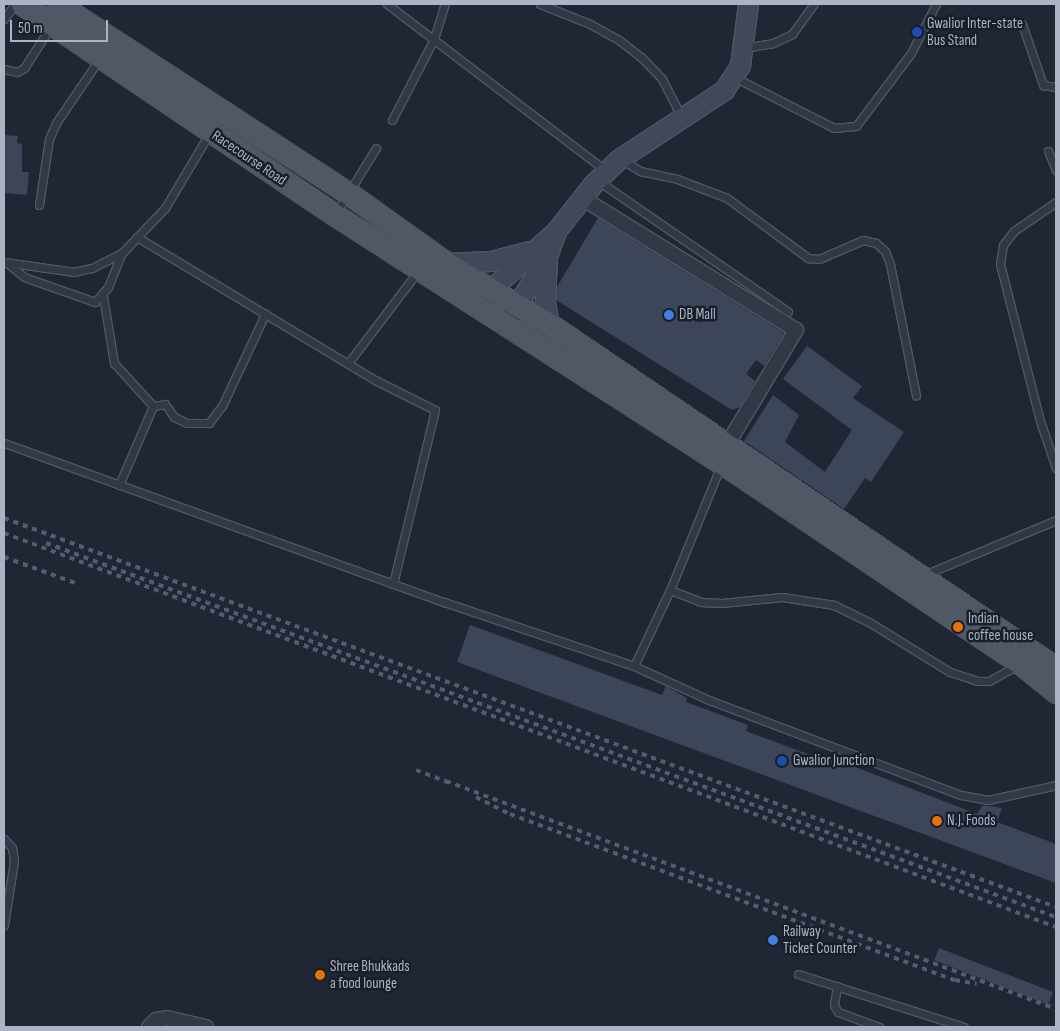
<!DOCTYPE html>
<html>
<head>
<meta charset="utf-8">
<style>
	body { margin:0 }
	#map { position:relative; width:1060px; height:1031px; overflow:hidden; background:#1f2735; font-family:"Sofia Sans Condensed",sans-serif }
	div>[style] { position:absolute }
	.building>* { inset:0; background:#3d4658 }
	.roads { filter:drop-shadow(1px 0 #505664) drop-shadow(-1px 0 #505664) drop-shadow(0 1px #505664) drop-shadow(0 -1px #505664) }
	.service>* { height:7px; margin:-3.5px; padding:0 3.5px; transform-origin:3.5px; border-radius:3.5px; background:#323946 }
	.minor>* { height:14px; margin:-7px; padding:0 7px; transform-origin:7px; border-radius:7px; background:#323946 }
	.secondary>* { height:19px; margin:-9.5px; padding:0 9.5px; transform-origin:9.5px; border-radius:9.5px; background:#404859 }
	.primary>* { height:21px; margin:-10.5px; padding:0 10.5px; transform-origin:10.5px; border-radius:10.5px; background:#505866 }
	.rail>* { height:4px; margin-top:-2px; transform-origin:0; background:repeating-linear-gradient(90deg,#545c6d 0 5px,transparent 0 10px) }
	.dots>* { width:14px; height:14px; translate:-50% -50%; box-sizing:border-box; border:2px solid #181e2a; border-radius:50% }
	span { translate:-50% -50%; white-space:nowrap; text-align:center; line-height:1.15; -webkit-text-stroke:5px #181e2a; paint-order:stroke }
	.poi-label { font-size:15px; color:#acb3c3 }
	.left { translate:0 -50%; text-align:left }
	.street-label { font-size:15px; color:#acb3c3 }
	.frame { position:absolute; inset:0; border:5px solid #acb3c3; pointer-events:none }
	.scale { position:absolute; left:10px; top:20px; width:98px; height:22px; box-sizing:border-box; border:2px solid #acb3c3; border-top:0; padding-left:6px; font-size:15px; line-height:18px; white-space:nowrap; color:#acb3c3; -webkit-text-stroke:4px #181e2a; paint-order:stroke }
</style>
</head>
<body>
<div id="map">
	<div class="building">
		<div style="clip-path:polygon(4px 135px,18px 136px,17px 143px,22px 144px,22px 172px,29px 172px,27px 195px,4px 193px)"></div>
		<div style="clip-path:polygon(598px 218px,784px 333px,764px 366px,756px 360px,746px 374px,755px 381px,740px 407px,732px 410px,556px 300px,557px 287px)"></div>
		<div style="clip-path:polygon(807px 346px,862px 386px,853px 398px,904px 432px,871px 482px,865px 478px,844px 509px,744px 441px,773px 395px,799px 415px,785px 442px,825px 472px,852px 430px,783px 379px)"></div>
		<div style="clip-path:polygon(470px 625px,662px 695px,666px 686px,687px 698px,686px 702px,748px 725px,746px 731px,827px 761px,832px 758px,977px 814px,983px 805px,1002px 808px,997px 822px,1056px 844px,1056px 883px,457px 662px)"></div>
		<div style="clip-path:polygon(939px 948px,1053px 992px,1048px 1005px,934px 960px)"></div>
	</div>
	<div class="roads">
		<div class="service">
			<div style="left:387px;top:4px;width:274px;rotate:37.3deg"></div>
			<div style="left:540px;top:4px;width:54px;rotate:21.8deg"></div>
			<div style="left:590px;top:24px;width:33px;rotate:29deg"></div>
			<div style="left:619px;top:40px;width:28px;rotate:38deg"></div>
			<div style="left:641px;top:57px;width:30px;rotate:46deg"></div>
			<div style="left:662px;top:79px;width:42px;rotate:62.8deg"></div>
			<div style="left:4px;top:19px;width:19px;rotate:-54deg"></div>
			<div style="left:1022px;top:24px;width:65px;rotate:71deg"></div>
			<div style="left:1043px;top:85px;width:13px;rotate:9deg"></div>
			<div style="left:743px;top:48px;width:30px;rotate:-9deg"></div>
			<div style="left:773px;top:43px;width:21px;rotate:-25deg"></div>
			<div style="left:792px;top:34px;width:37px;rotate:-54deg"></div>
			<div style="left:4px;top:69px;width:13px;rotate:13deg"></div>
			<div style="left:17px;top:72px;width:8px;rotate:-30deg"></div>
			<div style="left:24px;top:68px;width:50px;rotate:-57.3deg"></div>
			<div style="left:734px;top:77px;width:112px;rotate:27deg"></div>
			<div style="left:834px;top:128px;width:22px;rotate:-5deg"></div>
			<div style="left:856px;top:126px;width:91px;rotate:-53deg"></div>
			<div style="left:911px;top:53px;width:55px;rotate:-63deg"></div>
			<div style="left:392px;top:120px;width:91px;rotate:-62.6deg"></div>
			<div style="left:434px;top:39px;width:37px;rotate:-73deg"></div>
			<div style="left:1048px;top:151px;width:21px;rotate:67deg"></div>
			<div style="left:622px;top:160px;width:21px;rotate:31deg"></div>
			<div style="left:640px;top:171px;width:38px;rotate:12deg"></div>
			<div style="left:677px;top:179px;width:53px;rotate:20.8deg"></div>
			<div style="left:727px;top:198px;width:101px;rotate:36.5deg"></div>
			<div style="left:808px;top:258px;width:11px;rotate:5deg"></div>
			<div style="left:819px;top:259px;width:48px;rotate:-23.4deg"></div>
			<div style="left:863px;top:240px;width:13px;rotate:13deg"></div>
			<div style="left:876px;top:243px;width:12px;rotate:42deg"></div>
			<div style="left:885px;top:251px;width:14px;rotate:69deg"></div>
			<div style="left:890px;top:264px;width:134px;rotate:78.8deg"></div>
			<div style="left:597px;top:180px;width:232px;rotate:34.6deg"></div>
			<div style="left:1056px;top:202px;width:51px;rotate:145.4deg"></div>
			<div style="left:1014px;top:231px;width:18px;rotate:128deg"></div>
			<div style="left:1003px;top:245px;width:19px;rotate:99deg"></div>
			<div style="left:1000px;top:264px;width:162px;rotate:75.7deg"></div>
			<div style="left:1040px;top:421px;width:50px;rotate:71.2deg"></div>
			<div style="left:39px;top:205px;width:67px;rotate:-81.4deg"></div>
			<div style="left:49px;top:139px;width:17px;rotate:-66deg"></div>
			<div style="left:56px;top:123px;width:78px;rotate:-55.9deg"></div>
			<div style="left:336px;top:213px;width:76px;rotate:-58.4deg"></div>
			<div style="left:137px;top:237px;width:278px;rotate:31deg"></div>
			<div style="left:375px;top:380px;width:67px;rotate:26.6deg"></div>
			<div style="left:435px;top:410px;width:179px;rotate:103.6deg"></div>
			<div style="left:4px;top:262px;width:71px;rotate:8.1deg"></div>
			<div style="left:74px;top:272px;width:18px;rotate:-13deg"></div>
			<div style="left:92px;top:268px;width:34px;rotate:-27deg"></div>
			<div style="left:122px;top:253px;width:62px;rotate:-46.3deg"></div>
			<div style="left:165px;top:208px;width:86px;rotate:-59.3deg"></div>
			<div style="left:7px;top:263px;width:22px;rotate:39deg"></div>
			<div style="left:24px;top:277px;width:75px;rotate:19.4deg"></div>
			<div style="left:95px;top:302px;width:20px;rotate:-49deg"></div>
			<div style="left:108px;top:287px;width:37px;rotate:-68deg"></div>
			<div style="left:103px;top:296px;width:68px;rotate:80.7deg"></div>
			<div style="left:114px;top:363px;width:58px;rotate:47.8deg"></div>
			<div style="left:349px;top:362px;width:114px;rotate:-52.8deg"></div>
			<div style="left:4px;top:443px;width:468px;rotate:19.9deg"></div>
			<div style="left:444px;top:602px;width:200px;rotate:18.6deg"></div>
			<div style="left:634px;top:666px;width:82px;rotate:24.4deg"></div>
			<div style="left:709px;top:700px;width:269px;rotate:20.7deg"></div>
			<div style="left:961px;top:795px;width:27px;rotate:10deg"></div>
			<div style="left:988px;top:800px;width:70px;rotate:-12.4deg"></div>
			<div style="left:119px;top:485px;width:86px;rotate:-66.7deg"></div>
			<div style="left:153px;top:406px;width:12px;rotate:-9deg"></div>
			<div style="left:165px;top:404px;width:16px;rotate:55deg"></div>
			<div style="left:174px;top:417px;width:14px;rotate:25deg"></div>
			<div style="left:187px;top:423px;width:22px"></div>
			<div style="left:209px;top:423px;width:21px;rotate:-53deg"></div>
			<div style="left:222px;top:406px;width:102px;rotate:-64.9deg"></div>
			<div style="left:924px;top:575px;width:143px;rotate:-22.6deg"></div>
			<div style="left:670px;top:590px;width:33px;rotate:21deg"></div>
			<div style="left:701px;top:602px;width:21px;rotate:3deg"></div>
			<div style="left:722px;top:603px;width:60px;rotate:-5.7deg"></div>
			<div style="left:782px;top:597px;width:53px;rotate:8.7deg"></div>
			<div style="left:834px;top:605px;width:39px;rotate:26deg"></div>
			<div style="left:869px;top:622px;width:95px;rotate:31.7deg"></div>
			<div style="left:950px;top:672px;width:28px;rotate:18deg"></div>
			<div style="left:977px;top:681px;width:12px"></div>
			<div style="left:989px;top:681px;width:33px;rotate:-29deg"></div>
			<div style="left:634px;top:666px;width:84px;rotate:-64.7deg"></div>
			<div style="left:670px;top:590px;width:135px;rotate:-67.8deg"></div>
			<div style="left:4px;top:839px;width:12px;rotate:48deg"></div>
			<div style="left:12px;top:848px;width:13px;rotate:81deg"></div>
			<div style="left:14px;top:861px;width:65px;rotate:98.9deg"></div>
			<div style="left:798px;top:974px;width:174px;rotate:17.7deg"></div>
			<div style="left:837px;top:986px;width:19px;rotate:99deg"></div>
			<div style="left:834px;top:1005px;width:8px;rotate:60deg"></div>
			<div style="left:838px;top:1012px;width:44px;rotate:20.1deg"></div>
		</div>
		<div class="minor">
			<div style="left:582px;top:198px;width:251px;rotate:31.7deg"></div>
			<div style="left:796px;top:330px;width:134px;rotate:121deg"></div>
			<div style="left:149px;top:1027px;width:10px;rotate:-45deg"></div>
			<div style="left:156px;top:1020px;width:11px;rotate:-10deg"></div>
			<div style="left:167px;top:1018px;width:40px;rotate:13deg"></div>
		</div>
		<div class="secondary">
			<div style="left:547px;top:258px;width:44px;rotate:92.6deg"></div>
			<div style="left:545px;top:302px;width:22px;rotate:80deg"></div>
			<div style="left:446px;top:263px;width:45px;rotate:-2.5deg"></div>
			<div style="left:491px;top:261px;width:40px;rotate:-14.4deg"></div>
			<div style="left:483px;top:302px;width:15px;rotate:-58deg"></div>
			<div style="left:491px;top:289px;width:87px;rotate:-41.7deg"></div>
			<div style="left:556px;top:231px;width:60px;rotate:-51.8deg"></div>
			<div style="left:593px;top:184px;width:36px;rotate:-44deg"></div>
			<div style="left:619px;top:159px;width:126px;rotate:-33.3deg"></div>
			<div style="left:724px;top:90px;width:30px;rotate:-57deg"></div>
			<div style="left:740px;top:65px;width:62px;rotate:-82.5deg"></div>
			<div style="left:505px;top:325px;width:81px;rotate:-58.7deg"></div>
			<div style="left:547px;top:256px;width:27px;rotate:-70deg"></div>
		</div>
		<div class="primary">
			<div style="left:22px;top:4px;width:377px;rotate:34deg"></div>
			<div style="left:335px;top:215px;width:460px;rotate:32.7deg"></div>
			<div style="left:722px;top:463px;width:359px;rotate:33.9deg"></div>
			<div style="left:1020px;top:663px;width:46px;rotate:38.9deg"></div>
			<div style="left:58px;top:4px;width:346px;rotate:33.1deg"></div>
			<div style="left:348px;top:193px;width:120px;rotate:35.5deg"></div>
			<div style="left:446px;top:263px;width:120px;rotate:30.6deg"></div>
			<div style="left:549px;top:324px;width:613px;rotate:34.16deg"></div>
		</div>
	</div>
	<div class="rail">
		<div style="left:4px;top:518px;width:1122px;rotate:20.29deg"></div>
		<div style="left:4px;top:533px;width:1123px;rotate:20.53deg"></div>
		<div style="left:46px;top:543px;width:1077px;rotate:20.32deg"></div>
		<div style="left:4px;top:557px;width:79px;rotate:20deg"></div>
		<div style="left:416px;top:770px;width:39px;rotate:21deg"></div>
		<div style="left:446px;top:781px;width:651px;rotate:20.49deg"></div>
		<div style="left:476px;top:797px;width:38px;rotate:27deg"></div>
		<div style="left:510px;top:814px;width:475px;rotate:20.5deg"></div>
		<div style="left:955px;top:980px;width:22px;rotate:10deg"></div>
	</div>
	<div class="dots">
		<div style="left:917px;top:32px;background:#1a4fb4"></div>
		<div style="left:669px;top:315px;background:#3f7fe0"></div>
		<div style="left:958px;top:627px;background:#e8710a"></div>
		<div style="left:782px;top:761px;background:#1a4fb4"></div>
		<div style="left:937px;top:821px;background:#e8710a"></div>
		<div style="left:773px;top:940px;background:#3f7fe0"></div>
		<div style="left:320px;top:975px;background:#e8710a"></div>
	</div>
	<div class="poi-label">
		<span class="left" style="left:927px;top:32px">Gwalior Inter-state<br>Bus Stand</span>
		<span class="left" style="left:679px;top:315px">DB Mall</span>
		<span class="left" style="left:968px;top:627px">Indian<br>coffee house</span>
		<span class="left" style="left:793px;top:761px">Gwalior Junction</span>
		<span class="left" style="left:947px;top:821px">N.J. Foods</span>
		<span class="left" style="left:783px;top:940px">Railway<br>Ticket Counter</span>
		<span class="left" style="left:330px;top:975px">Shree Bhukkads<br>a food lounge</span>
	</div>
	<div class="street-label">
		<span style="left:249px;top:158px;rotate:34deg">Racecourse Road</span>
	</div>
	<div class="frame"></div>
	<div class="scale">50 m</div>
</div>
</body>
</html>
